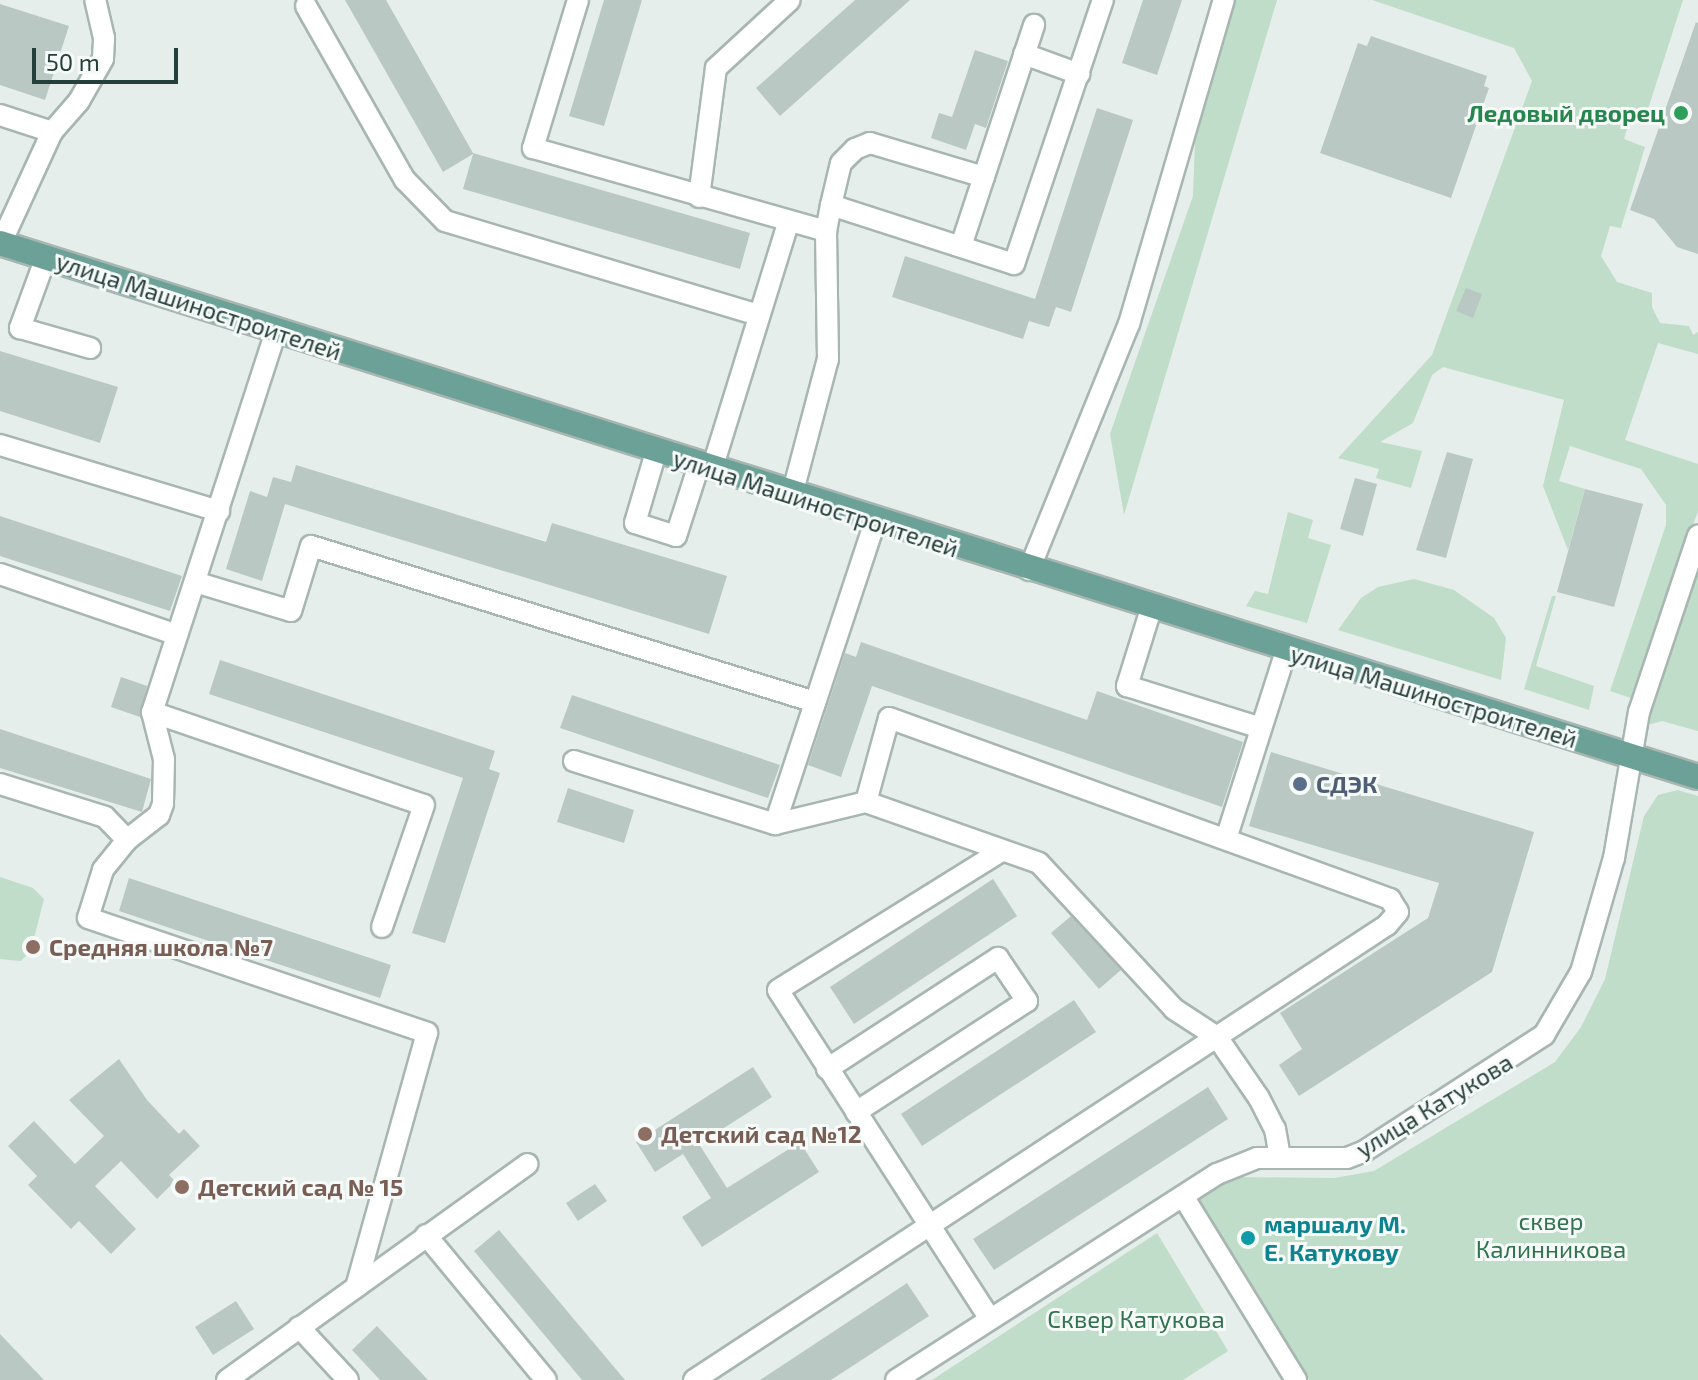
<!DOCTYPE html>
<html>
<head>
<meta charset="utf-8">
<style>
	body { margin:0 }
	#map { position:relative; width:1698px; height:1380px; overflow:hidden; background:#e5eeea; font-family:"Exo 2",sans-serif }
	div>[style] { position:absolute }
	.green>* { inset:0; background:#bfddc9 }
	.building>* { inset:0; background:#bac8c4 }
	.roads { filter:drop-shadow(2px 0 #a8b6b2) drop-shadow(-2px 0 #a8b6b2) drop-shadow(0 2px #a8b6b2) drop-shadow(0 -2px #a8b6b2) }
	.minor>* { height:20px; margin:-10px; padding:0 10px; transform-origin:10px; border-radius:10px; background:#fff }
	.major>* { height:24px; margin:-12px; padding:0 12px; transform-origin:12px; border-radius:12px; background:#6ca197 }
	.dots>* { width:22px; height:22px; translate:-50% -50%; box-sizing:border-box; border:4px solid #f6faf8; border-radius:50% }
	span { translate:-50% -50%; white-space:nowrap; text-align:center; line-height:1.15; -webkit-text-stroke:6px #f6faf8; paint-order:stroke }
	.leisure-label { font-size:24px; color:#27864d; font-weight:700 }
	.right { translate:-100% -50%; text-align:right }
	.street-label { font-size:24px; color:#253f3a }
	.service-label { font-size:24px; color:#4e5e75; font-weight:700 }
	.left { translate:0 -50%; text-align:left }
	.education-label { font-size:24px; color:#785e54; font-weight:700 }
	.park-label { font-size:24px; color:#31744f }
	.culture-label { font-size:24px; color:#0d838f; font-weight:700 }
	.scale { position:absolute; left:32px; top:48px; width:146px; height:36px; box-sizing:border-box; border:4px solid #253f3a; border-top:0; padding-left:10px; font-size:24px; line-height:28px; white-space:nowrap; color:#253f3a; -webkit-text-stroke:6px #f6faf8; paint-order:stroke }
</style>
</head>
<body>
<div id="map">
	<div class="green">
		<div style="clip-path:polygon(1236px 0,1277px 0,1124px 515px,1110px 434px,1193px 196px,1195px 141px)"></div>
		<div style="clip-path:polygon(1372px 0,1683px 0,1647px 112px,1633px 109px,1624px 139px,1645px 147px,1621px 228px,1610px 226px,1601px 256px,1617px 282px,1652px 293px,1652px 307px,1660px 323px,1689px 326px,1693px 335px,1698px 332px,1698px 354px,1658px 343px,1625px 440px,1698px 464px,1698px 511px,1631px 698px,1610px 691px,1666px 525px,1666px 505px,1641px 469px,1570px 446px,1559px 481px,1585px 489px,1568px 550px,1543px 486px,1564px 400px,1443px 367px,1432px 375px,1413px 423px,1380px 442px,1422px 451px,1411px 488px,1376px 478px,1379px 469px,1338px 458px,1432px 355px,1532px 81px,1514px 48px)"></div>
		<div style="clip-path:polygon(1288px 512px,1313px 520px,1308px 538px,1331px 545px,1307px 623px,1246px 606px,1255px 591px,1268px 594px)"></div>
		<div style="clip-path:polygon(1698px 571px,1698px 731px,1662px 721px,1648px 725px,1645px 720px)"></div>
		<div style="clip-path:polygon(1414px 579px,1454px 590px,1494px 618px,1506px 638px,1501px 680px,1338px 630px,1361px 598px,1378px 587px)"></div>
		<div style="clip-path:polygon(1552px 596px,1556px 596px,1536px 666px,1594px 686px,1589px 710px,1524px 689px)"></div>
		<div style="clip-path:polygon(1678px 790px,1698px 796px,1698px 1380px,1309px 1380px,1198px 1199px,1234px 1177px,1334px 1178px,1374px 1171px,1555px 1062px,1581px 1027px,1605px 979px,1644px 816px,1658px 795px)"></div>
		<div style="clip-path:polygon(0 877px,33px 888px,44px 899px,31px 950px,21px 961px,0 959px)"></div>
		<div style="clip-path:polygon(1157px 1233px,1228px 1351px,1183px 1380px,932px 1380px)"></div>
	</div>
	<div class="building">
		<div style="clip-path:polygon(345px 0,386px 0,473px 153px,750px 233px,740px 269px,463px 189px,473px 154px,443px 172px)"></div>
		<div style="clip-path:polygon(604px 0,642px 0,604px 126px,569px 116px)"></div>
		<div style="clip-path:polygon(855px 0,910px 0,780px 116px,756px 88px)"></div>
		<div style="clip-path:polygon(1143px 0,1182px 0,1157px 75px,1122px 63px)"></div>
		<div style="clip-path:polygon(0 4px,69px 26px,45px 100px,0 85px)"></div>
		<div style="clip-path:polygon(1696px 22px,1698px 23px,1698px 254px,1677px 247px,1654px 219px,1630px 210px)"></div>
		<div style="clip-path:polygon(1371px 36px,1487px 76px,1484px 86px,1489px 88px,1451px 198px,1320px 153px,1358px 43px,1367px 46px)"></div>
		<div style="clip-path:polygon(975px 50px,1008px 61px,986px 128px,975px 124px,966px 150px,931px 138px,939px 113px,952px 117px)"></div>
		<div style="clip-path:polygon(1097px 108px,1133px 120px,1071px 312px,1056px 307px,1049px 327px,1029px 321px,1023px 339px,892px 297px,905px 256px,1035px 299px)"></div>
		<div style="clip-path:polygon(1466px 288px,1482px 294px,1473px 318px,1456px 311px)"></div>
		<div style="clip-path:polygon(0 351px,118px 387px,100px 443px,0 411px)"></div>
		<div style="clip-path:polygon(1447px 452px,1473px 459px,1446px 558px,1416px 550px)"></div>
		<div style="clip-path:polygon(296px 465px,546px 542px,552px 523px,727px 576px,709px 634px,285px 504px,262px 581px,226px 569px,250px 491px,267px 497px,273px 477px,291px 482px)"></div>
		<div style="clip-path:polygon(1355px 478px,1377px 484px,1363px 536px,1340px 529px)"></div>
		<div style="clip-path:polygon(1585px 489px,1643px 504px,1614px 607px,1557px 592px)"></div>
		<div style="clip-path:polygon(0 516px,182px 576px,170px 611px,0 556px)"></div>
		<div style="clip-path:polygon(861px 642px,1087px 720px,1097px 691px,1243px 742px,1222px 807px,872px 686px,841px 777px,808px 765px,845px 653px,856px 657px)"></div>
		<div style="clip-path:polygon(220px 660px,495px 751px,489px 769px,500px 773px,445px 943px,412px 933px,463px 778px,209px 694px)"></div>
		<div style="clip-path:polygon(121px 677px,147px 686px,140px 717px,111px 707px)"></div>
		<div style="clip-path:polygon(572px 695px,780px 765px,768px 798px,560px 728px)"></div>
		<div style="clip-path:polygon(0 729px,151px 779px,142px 812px,0 768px)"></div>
		<div style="clip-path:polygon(1271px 752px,1534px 832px,1492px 972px,1299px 1096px,1279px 1065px,1302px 1049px,1280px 1013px,1428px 918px,1439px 883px,1249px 826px)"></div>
		<div style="clip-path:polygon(568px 788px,634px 810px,624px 843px,557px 822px)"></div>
		<div style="clip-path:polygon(129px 878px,391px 965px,380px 998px,119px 911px)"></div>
		<div style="clip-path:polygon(993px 879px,1017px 916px,854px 1024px,830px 987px)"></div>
		<div style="clip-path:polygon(1071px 916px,1121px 970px,1099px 989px,1051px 933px)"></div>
		<div style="clip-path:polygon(1074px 1000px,1096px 1032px,922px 1146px,901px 1114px)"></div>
		<div style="clip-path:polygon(119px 1059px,147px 1100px,179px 1134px,184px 1129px,200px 1146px,169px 1175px,175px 1181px,157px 1199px,121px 1161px,95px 1186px,136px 1229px,111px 1254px,79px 1221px,71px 1229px,28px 1185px,37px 1176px,8px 1146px,34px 1121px,75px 1164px,104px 1136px,69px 1100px)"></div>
		<div style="clip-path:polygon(753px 1067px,772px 1097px,699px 1144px,727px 1188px,800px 1142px,819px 1172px,702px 1247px,682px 1217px,711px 1198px,683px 1154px,655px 1172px,636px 1142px)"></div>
		<div style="clip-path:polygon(1208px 1087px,1228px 1119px,994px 1270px,973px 1239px)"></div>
		<div style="clip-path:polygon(595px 1184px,607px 1201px,578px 1221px,566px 1203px)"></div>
		<div style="clip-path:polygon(499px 1230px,625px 1380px,582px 1380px,474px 1251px)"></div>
		<div style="clip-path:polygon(907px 1283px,929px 1316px,831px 1380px,760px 1380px)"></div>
		<div style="clip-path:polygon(236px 1301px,254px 1329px,213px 1355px,195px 1327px)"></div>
		<div style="clip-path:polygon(377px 1326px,428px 1380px,380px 1380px,352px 1350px)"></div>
		<div style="clip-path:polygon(0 1334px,44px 1380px,0 1380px)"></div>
	</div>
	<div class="roads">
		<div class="minor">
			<div style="left:578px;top:0;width:155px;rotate:106.9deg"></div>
			<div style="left:533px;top:148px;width:305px;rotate:15.8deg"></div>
			<div style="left:306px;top:6px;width:200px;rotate:60.4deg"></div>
			<div style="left:405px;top:180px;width:57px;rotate:45.7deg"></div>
			<div style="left:445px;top:221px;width:328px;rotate:16.7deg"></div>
			<div style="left:1024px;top:54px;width:59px;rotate:20deg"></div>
			<div style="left:0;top:115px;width:55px;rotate:18.1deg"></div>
			<div style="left:699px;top:197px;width:130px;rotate:-82.5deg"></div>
			<div style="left:716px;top:68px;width:100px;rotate:-42.6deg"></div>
			<div style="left:831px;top:205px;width:43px;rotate:-76.6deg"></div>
			<div style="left:841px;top:163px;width:20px;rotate:-45deg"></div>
			<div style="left:855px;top:149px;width:16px;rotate:-22deg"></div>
			<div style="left:870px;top:143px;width:119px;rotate:16.6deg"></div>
			<div style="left:1px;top:243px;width:122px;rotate:-65.3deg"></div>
			<div style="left:52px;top:132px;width:41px;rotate:-48.9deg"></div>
			<div style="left:79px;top:101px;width:48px;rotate:-60.3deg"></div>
			<div style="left:103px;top:59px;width:21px;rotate:-87deg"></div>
			<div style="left:104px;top:38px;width:39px;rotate:-103deg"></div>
			<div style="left:961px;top:246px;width:233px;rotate:-71.7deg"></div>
			<div style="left:46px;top:257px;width:76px;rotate:110.1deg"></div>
			<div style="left:20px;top:328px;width:73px;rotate:15.9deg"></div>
			<div style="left:276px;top:331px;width:401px;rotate:108deg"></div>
			<div style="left:152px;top:712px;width:287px;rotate:18.9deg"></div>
			<div style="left:424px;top:805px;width:129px;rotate:109deg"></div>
			<div style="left:0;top:445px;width:229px;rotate:16.8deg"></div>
			<div style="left:656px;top:452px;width:74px;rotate:106.5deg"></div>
			<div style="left:635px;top:523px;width:43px;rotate:17.6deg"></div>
			<div style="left:676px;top:536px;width:75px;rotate:-72.1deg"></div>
			<div style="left:712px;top:469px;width:257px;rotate:-72.8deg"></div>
			<div style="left:792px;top:495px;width:141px;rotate:-75.2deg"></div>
			<div style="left:828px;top:359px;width:128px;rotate:-90.9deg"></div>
			<div style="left:826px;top:231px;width:26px;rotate:-79deg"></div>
			<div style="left:831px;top:205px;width:192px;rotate:17.9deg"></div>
			<div style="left:1014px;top:264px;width:279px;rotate:-71.4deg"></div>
			<div style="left:1029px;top:570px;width:266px;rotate:-67.9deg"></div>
			<div style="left:1129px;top:324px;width:338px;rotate:-73.7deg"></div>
			<div style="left:0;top:574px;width:187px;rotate:19deg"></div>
			<div style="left:195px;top:582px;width:100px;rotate:16.8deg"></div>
			<div style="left:291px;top:611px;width:68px;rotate:-72.9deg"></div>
			<div style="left:311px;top:546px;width:528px;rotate:17.2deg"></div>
			<div style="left:1151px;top:609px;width:81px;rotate:107.3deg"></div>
			<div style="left:1127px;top:686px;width:140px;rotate:17.4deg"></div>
			<div style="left:152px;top:712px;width:49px;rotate:75.7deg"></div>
			<div style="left:164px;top:759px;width:45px;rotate:91.3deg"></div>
			<div style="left:163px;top:804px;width:12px;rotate:110deg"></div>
			<div style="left:159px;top:815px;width:41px;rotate:142deg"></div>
			<div style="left:127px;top:840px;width:38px;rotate:129deg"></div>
			<div style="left:103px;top:870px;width:50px;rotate:107.4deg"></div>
			<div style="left:88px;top:918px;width:358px;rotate:18.7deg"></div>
			<div style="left:427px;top:1033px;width:264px;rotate:105.6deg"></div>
			<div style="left:574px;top:761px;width:211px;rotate:17.4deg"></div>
			<div style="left:775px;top:824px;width:94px;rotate:-13.6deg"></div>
			<div style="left:866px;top:802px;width:87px;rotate:-74.7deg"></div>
			<div style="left:889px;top:718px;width:533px;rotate:19.86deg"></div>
			<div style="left:1390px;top:899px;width:15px;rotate:58deg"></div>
			<div style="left:1398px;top:912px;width:17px;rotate:130deg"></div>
			<div style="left:1387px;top:925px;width:829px;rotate:146.71deg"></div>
			<div style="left:0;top:784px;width:110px;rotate:17.4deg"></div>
			<div style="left:105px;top:817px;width:32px;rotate:46deg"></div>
			<div style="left:866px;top:802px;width:183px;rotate:19.4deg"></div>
			<div style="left:1039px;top:863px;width:199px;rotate:47.2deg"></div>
			<div style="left:1174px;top:1009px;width:51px;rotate:33.1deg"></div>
			<div style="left:1217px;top:1037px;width:74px;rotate:55.5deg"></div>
			<div style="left:1259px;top:1098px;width:35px;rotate:63deg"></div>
			<div style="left:1275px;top:1129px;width:28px;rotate:80deg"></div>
			<div style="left:775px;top:824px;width:319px;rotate:-71.7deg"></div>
			<div style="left:1226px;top:839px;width:197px;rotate:-72.3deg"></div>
			<div style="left:827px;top:1069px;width:204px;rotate:-33deg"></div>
			<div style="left:998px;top:958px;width:52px;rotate:56deg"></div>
			<div style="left:1027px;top:1001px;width:204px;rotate:147deg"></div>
			<div style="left:1183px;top:1196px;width:216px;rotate:58.4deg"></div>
			<div style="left:426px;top:1235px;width:188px;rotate:50.4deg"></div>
			<div style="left:990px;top:1319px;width:391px;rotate:-122.8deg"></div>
			<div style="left:778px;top:990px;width:263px;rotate:-31.9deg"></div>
			<div style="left:299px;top:1327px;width:72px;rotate:47.2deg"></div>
			<div style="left:227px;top:1380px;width:370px;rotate:-35.7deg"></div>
			<div style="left:896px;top:1380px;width:381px;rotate:-32.7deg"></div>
			<div style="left:1217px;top:1174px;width:43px;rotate:-21.8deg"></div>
			<div style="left:1257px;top:1158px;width:90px"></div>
			<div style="left:1347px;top:1158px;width:17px;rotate:-21deg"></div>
			<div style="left:1363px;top:1152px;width:216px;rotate:-32.9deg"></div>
			<div style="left:1544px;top:1035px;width:73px;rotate:-59.6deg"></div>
			<div style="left:1581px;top:972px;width:119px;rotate:-73.9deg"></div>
			<div style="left:1614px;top:858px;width:148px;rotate:-80.3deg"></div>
			<div style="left:1639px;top:712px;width:186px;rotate:-71.5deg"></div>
		</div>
		<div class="major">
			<div style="left:0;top:243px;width:1780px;rotate:17.46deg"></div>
		</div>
	</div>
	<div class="dots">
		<div style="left:1681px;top:113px;background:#2e9e5b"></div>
		<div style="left:1300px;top:784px;background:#5c6f8a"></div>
		<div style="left:33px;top:947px;background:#8d6e63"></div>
		<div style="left:645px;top:1134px;background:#8d6e63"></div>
		<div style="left:182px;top:1187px;background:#8d6e63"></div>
		<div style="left:1248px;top:1238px;background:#0f9aa8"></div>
	</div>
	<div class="leisure-label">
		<span class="right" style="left:1665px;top:113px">Ледовый дворец</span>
	</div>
	<div class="street-label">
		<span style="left:199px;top:306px;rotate:18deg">улица Машиностроителей</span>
		<span style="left:816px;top:503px;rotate:18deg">улица Машиностроителей</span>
		<span style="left:1434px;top:696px;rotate:17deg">улица Машиностроителей</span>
		<span style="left:1434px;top:1105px;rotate:-31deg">улица Катукова</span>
	</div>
	<div class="service-label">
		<span class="left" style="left:1316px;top:784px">СДЭК</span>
	</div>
	<div class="education-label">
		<span class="left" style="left:49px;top:947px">Средняя школа №7</span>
		<span class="left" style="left:661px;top:1134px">Детский сад №12</span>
		<span class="left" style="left:198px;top:1187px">Детский сад № 15</span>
	</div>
	<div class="park-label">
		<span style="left:1551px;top:1235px">сквер<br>Калинникова</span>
		<span style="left:1136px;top:1319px">Сквер Катукова</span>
	</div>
	<div class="culture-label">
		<span class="left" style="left:1264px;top:1238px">маршалу М.<br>Е. Катукову</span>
	</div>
	<div class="scale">50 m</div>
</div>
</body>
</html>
